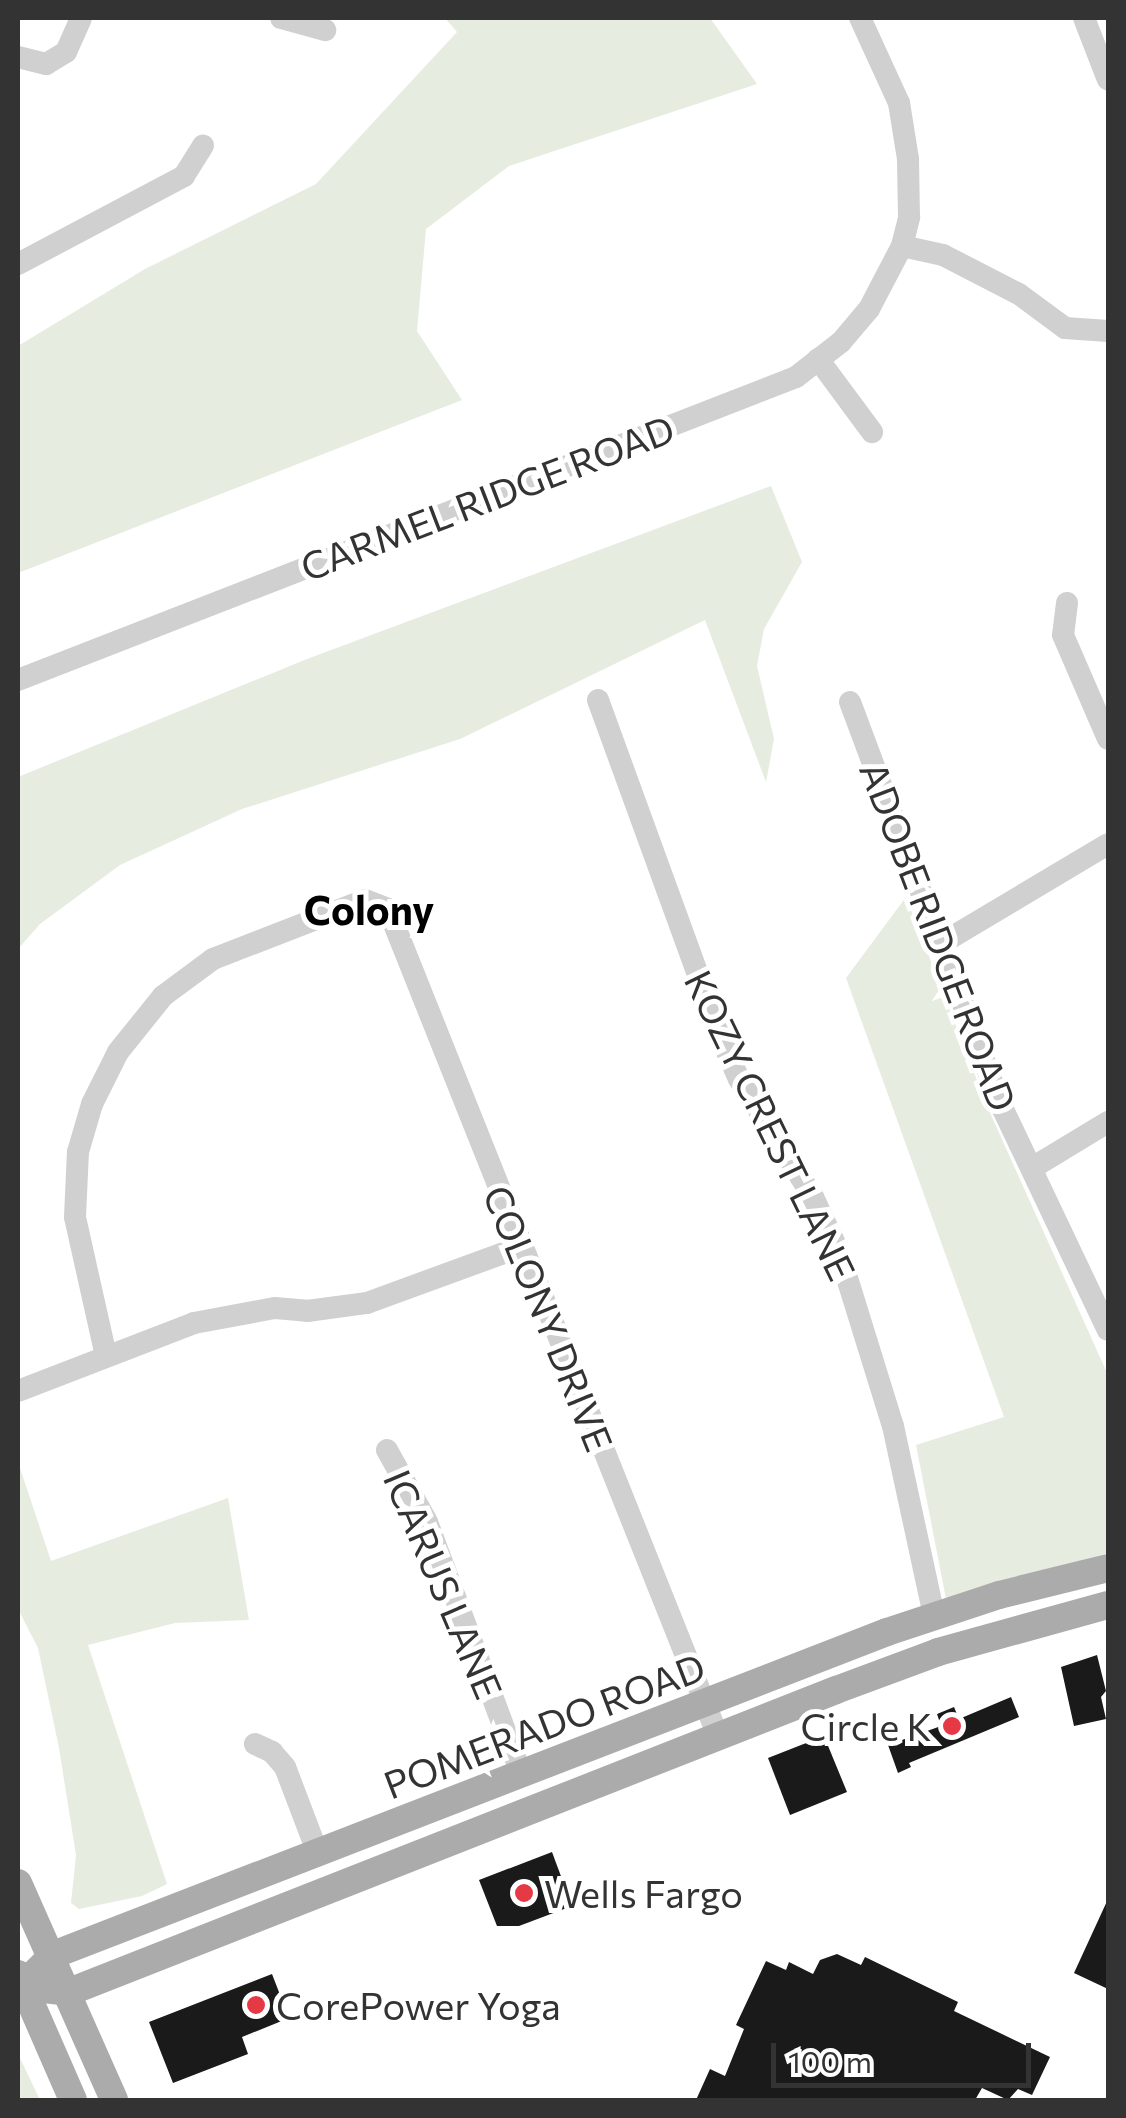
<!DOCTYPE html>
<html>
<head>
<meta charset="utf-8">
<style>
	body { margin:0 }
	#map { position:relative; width:1126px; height:2118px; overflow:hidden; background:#fff; font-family:Commissioner,sans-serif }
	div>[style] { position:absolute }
	.green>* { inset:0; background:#e6ecdf }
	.building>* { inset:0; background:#1a1a1a }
	.minor>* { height:22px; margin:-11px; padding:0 11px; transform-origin:11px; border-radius:11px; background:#d0d0d0 }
	.major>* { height:28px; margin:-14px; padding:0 14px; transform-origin:14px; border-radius:14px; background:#ababab }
	.dots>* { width:28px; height:28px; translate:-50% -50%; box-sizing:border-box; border:5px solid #fff; border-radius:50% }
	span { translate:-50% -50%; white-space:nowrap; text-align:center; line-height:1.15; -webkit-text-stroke:10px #fff; paint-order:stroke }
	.street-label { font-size:38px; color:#333 }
	.poi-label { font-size:38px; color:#333 }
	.right { translate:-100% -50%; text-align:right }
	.left { translate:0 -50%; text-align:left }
	.neighbourhood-label { font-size:40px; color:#000; font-weight:700 }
	.frame { position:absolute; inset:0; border:20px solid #333; pointer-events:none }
	.scale { position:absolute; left:771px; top:2043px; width:260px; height:45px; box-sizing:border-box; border:5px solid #333; border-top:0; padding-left:12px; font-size:30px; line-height:35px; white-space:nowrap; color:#333; -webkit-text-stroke:8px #fff; paint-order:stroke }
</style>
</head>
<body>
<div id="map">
	<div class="green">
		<div style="clip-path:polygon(445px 18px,710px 18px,757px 84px,509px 166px,426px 229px,417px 331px,462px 400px,18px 573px,18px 346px,145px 269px,316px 184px,457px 32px)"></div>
		<div style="clip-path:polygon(771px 486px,802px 562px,764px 629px,757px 666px,774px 739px,766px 782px,705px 620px,460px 739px,242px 809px,120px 865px,40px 924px,18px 949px,18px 777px,307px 659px)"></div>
		<div style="clip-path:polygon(906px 897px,987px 1106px,1108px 1375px,1108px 1553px,946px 1599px,916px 1445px,1004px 1417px,846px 978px)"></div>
		<div style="clip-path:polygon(18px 1462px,51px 1561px,228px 1498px,249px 1620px,175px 1623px,88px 1645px,167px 1884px,142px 1896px,79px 1909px,71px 1903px,76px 1855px,59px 1748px,38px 1648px,18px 1609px)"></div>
		<div style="clip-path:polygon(18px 2054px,40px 2100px,18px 2100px)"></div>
	</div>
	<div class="building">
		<div style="clip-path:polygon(1097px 1655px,1106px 1691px,1101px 1697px,1106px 1719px,1074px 1726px,1061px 1667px)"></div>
		<div style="clip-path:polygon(1011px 1697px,1019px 1717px,909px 1763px,911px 1767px,898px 1773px,888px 1745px,941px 1726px,937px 1714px,954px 1707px,959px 1719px)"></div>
		<div style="clip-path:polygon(824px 1736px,847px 1792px,790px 1815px,768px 1758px)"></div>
		<div style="clip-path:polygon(552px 1852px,572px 1906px,519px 1926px,497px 1926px,479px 1880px)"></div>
		<div style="clip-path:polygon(1108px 1899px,1108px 1989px,1074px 1973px)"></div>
		<div style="clip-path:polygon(837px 1954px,861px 1965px,865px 1957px,958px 2002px,954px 2011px,1050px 2057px,1032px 2095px,1018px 2089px,1008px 2100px,982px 2088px,975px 2100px,696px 2100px,710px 2069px,725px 2076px,744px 2029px,736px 2025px,766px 1961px,786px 1970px,789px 1962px,813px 1974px,820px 1960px)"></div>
		<div style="clip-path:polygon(272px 1974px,289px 2018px,242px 2037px,248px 2054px,173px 2083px,149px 2022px)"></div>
	</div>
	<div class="minor">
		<div style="left:281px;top:18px;width:46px;rotate:15.3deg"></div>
		<div style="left:1084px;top:18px;width:66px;rotate:68.8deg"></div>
		<div style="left:18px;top:57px;width:29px;rotate:14deg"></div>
		<div style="left:46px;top:64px;width:23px;rotate:-31deg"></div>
		<div style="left:66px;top:52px;width:37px;rotate:-66deg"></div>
		<div style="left:902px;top:246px;width:42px;rotate:12.4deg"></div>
		<div style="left:943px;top:255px;width:85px;rotate:27.2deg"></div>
		<div style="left:1019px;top:294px;width:57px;rotate:36.5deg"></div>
		<div style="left:1065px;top:328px;width:43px;rotate:4deg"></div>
		<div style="left:18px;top:264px;width:188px;rotate:-27.9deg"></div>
		<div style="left:184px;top:176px;width:36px;rotate:-58deg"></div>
		<div style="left:818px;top:359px;width:91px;rotate:53.5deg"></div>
		<div style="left:1067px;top:603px;width:32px;rotate:97deg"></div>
		<div style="left:1063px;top:635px;width:113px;rotate:66.6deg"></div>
		<div style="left:18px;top:680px;width:835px;rotate:-21.28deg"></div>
		<div style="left:796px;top:377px;width:57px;rotate:-37.9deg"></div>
		<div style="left:841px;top:342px;width:43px;rotate:-49.7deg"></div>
		<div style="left:869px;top:309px;width:71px;rotate:-62.4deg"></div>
		<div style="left:902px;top:246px;width:30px;rotate:-76deg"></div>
		<div style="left:909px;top:217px;width:58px;rotate:-91deg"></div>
		<div style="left:908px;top:159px;width:57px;rotate:-99.1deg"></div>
		<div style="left:899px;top:103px;width:94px;rotate:-114.6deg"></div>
		<div style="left:598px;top:700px;width:357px;rotate:70deg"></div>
		<div style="left:720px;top:1036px;width:47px;rotate:66.2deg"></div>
		<div style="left:739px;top:1079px;width:139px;rotate:57.9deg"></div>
		<div style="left:813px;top:1197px;width:61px;rotate:64.7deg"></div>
		<div style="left:839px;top:1252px;width:182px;rotate:72.8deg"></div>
		<div style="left:893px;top:1426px;width:193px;rotate:77.8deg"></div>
		<div style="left:850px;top:702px;width:428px;rotate:69.5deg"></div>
		<div style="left:1000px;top:1103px;width:251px;rotate:64.6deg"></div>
		<div style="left:942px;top:943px;width:193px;rotate:-30.8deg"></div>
		<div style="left:1032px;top:1168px;width:89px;rotate:-31.2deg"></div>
		<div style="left:106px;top:1356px;width:142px;rotate:-102.6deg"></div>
		<div style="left:75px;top:1217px;width:65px;rotate:-87.4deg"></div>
		<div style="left:78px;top:1152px;width:50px;rotate:-73.7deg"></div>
		<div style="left:92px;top:1104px;width:58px;rotate:-63.4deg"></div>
		<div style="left:118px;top:1052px;width:72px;rotate:-51.2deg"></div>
		<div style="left:163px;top:996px;width:62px;rotate:-36.5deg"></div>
		<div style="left:213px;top:959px;width:163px;rotate:-21.2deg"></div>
		<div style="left:365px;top:900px;width:25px;rotate:21deg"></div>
		<div style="left:388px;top:909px;width:890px;rotate:68.25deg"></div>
		<div style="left:18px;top:1391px;width:189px;rotate:-21.1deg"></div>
		<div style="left:194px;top:1323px;width:82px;rotate:-10.5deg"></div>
		<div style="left:275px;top:1308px;width:32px;rotate:5deg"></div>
		<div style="left:307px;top:1311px;width:61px;rotate:-7.6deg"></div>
		<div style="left:367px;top:1303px;width:163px;rotate:-20.1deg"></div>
		<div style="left:387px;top:1450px;width:82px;rotate:60.9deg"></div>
		<div style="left:427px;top:1522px;width:269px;rotate:69.5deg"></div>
		<div style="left:255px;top:1744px;width:19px;rotate:25deg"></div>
		<div style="left:272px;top:1752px;width:20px;rotate:49deg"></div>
		<div style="left:285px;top:1767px;width:93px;rotate:69.2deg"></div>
	</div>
	<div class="major">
		<div style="left:18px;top:1883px;width:237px;rotate:66.1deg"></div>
		<div style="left:18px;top:1974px;width:137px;rotate:66.4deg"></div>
		<div style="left:24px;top:1987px;width:45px;rotate:6.3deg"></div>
		<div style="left:69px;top:1992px;width:824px;rotate:-21.49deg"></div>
		<div style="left:836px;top:1690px;width:109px;rotate:-20.4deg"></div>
		<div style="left:938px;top:1652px;width:176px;rotate:-15.5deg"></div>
		<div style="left:18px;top:1990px;width:49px;rotate:-45deg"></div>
		<div style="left:53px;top:1955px;width:894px;rotate:-21.17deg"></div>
		<div style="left:887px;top:1632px;width:118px;rotate:-18.3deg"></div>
		<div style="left:999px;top:1595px;width:112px;rotate:-13.9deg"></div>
	</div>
	<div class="dots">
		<div style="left:952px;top:1726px;background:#e63946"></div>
		<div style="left:524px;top:1893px;background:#e63946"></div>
		<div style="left:256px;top:2005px;background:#e63946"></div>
	</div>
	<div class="street-label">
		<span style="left:487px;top:497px;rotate:-21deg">CARMEL RIDGE ROAD</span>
		<span style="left:939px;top:936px;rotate:69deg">ADOBE RIDGE ROAD</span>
		<span style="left:771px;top:1125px;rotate:64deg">KOZY CREST LANE</span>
		<span style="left:549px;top:1318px;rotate:68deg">COLONY DRIVE</span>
		<span style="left:444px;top:1584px;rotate:67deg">ICARUS LANE</span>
		<span style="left:544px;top:1725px;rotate:-21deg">POMERADO ROAD</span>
	</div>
	<div class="poi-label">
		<span class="right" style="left:932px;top:1726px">Circle K</span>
		<span class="left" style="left:544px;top:1893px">Wells Fargo</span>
		<span class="left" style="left:276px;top:2005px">CorePower Yoga</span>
	</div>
	<div class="neighbourhood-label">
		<span style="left:369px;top:909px">Colony</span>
	</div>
	<div class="frame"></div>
	<div class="scale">100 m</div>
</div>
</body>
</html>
